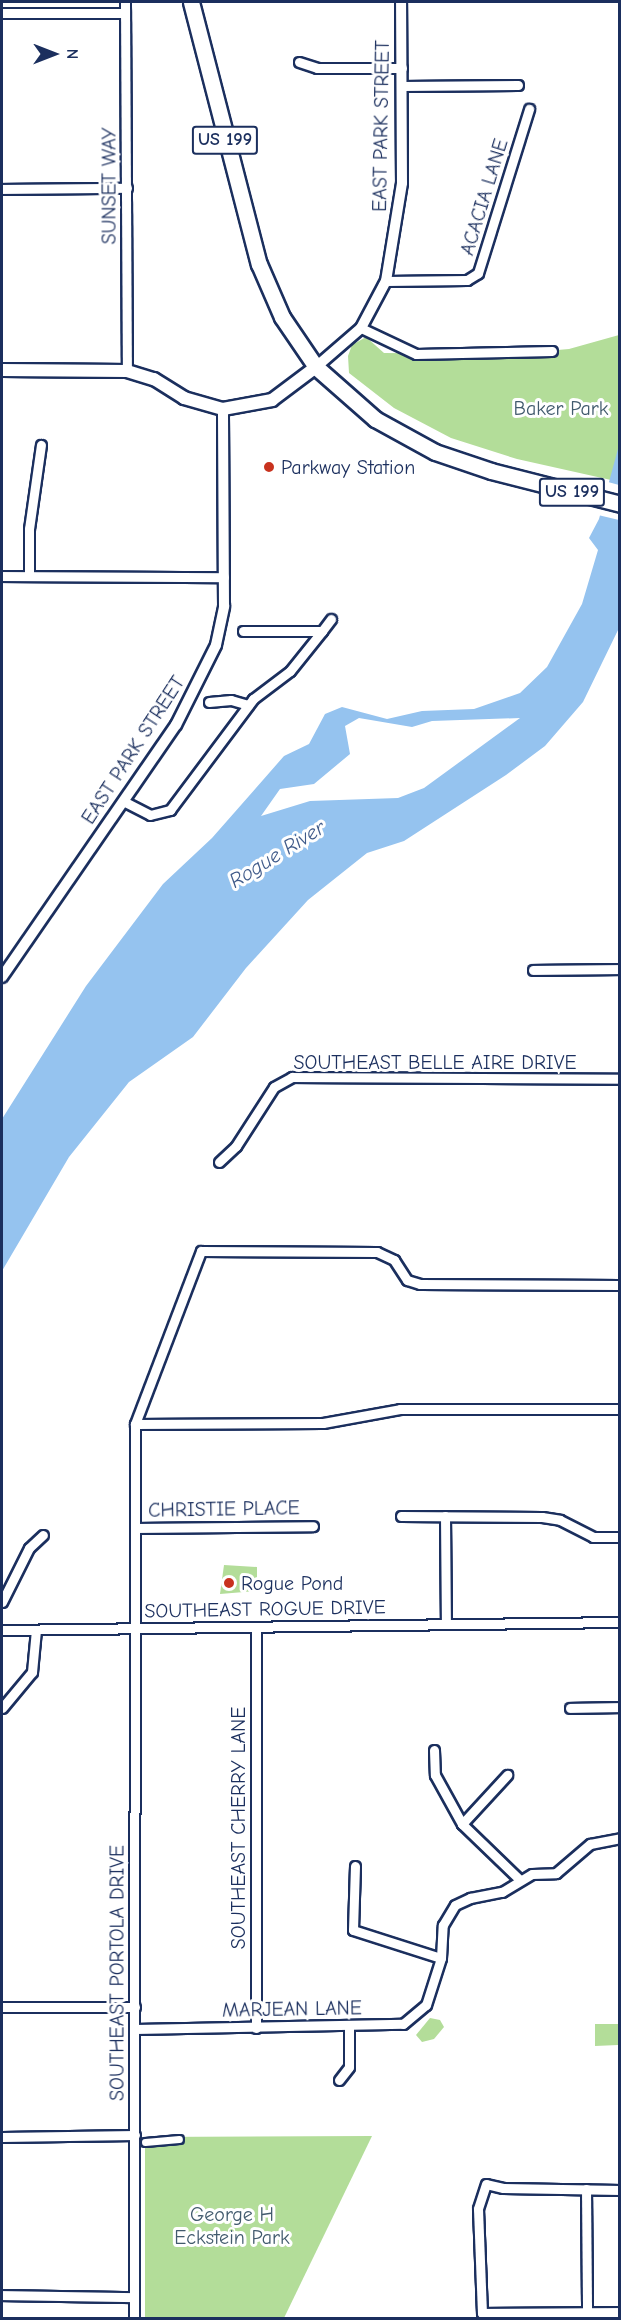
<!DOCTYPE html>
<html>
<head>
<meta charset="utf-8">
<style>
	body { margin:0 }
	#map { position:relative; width:621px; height:2320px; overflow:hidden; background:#fff; font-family:"Comic Neue",sans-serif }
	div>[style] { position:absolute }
	.green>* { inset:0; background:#b3dd99 }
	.water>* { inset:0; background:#95c3ef }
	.pier>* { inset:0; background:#fff }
	.roads { filter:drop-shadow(2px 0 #1b2f5e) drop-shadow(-2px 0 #1b2f5e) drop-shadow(0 2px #1b2f5e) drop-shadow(0 -2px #1b2f5e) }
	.pedestrian>* { height:7px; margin:-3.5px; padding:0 3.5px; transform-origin:3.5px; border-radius:3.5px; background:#fff }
	.minor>* { height:9px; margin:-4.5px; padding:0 4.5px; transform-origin:4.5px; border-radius:4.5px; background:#fff }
	.tertiary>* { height:10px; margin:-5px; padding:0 5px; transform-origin:5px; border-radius:5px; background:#fff }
	.secondary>* { height:12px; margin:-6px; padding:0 6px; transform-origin:6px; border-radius:6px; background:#fff }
	.trunk>* { height:15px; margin:-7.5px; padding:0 7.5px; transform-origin:7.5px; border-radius:7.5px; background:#fff }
	.dots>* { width:16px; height:16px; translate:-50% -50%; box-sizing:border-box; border:3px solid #fff; border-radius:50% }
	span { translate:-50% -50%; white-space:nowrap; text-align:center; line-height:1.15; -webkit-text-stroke:6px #fff; paint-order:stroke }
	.shield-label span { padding:2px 4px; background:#fff; border:2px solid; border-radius:4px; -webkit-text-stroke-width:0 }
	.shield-label { font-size:18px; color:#1b2f5e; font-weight:700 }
	.street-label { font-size:20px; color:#1b2f5e }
	.park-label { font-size:20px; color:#415a6d }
	.poi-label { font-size:20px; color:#1b2f5e }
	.left { translate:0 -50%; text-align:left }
	.water-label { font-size:21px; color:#405b8a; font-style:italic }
	.frame { position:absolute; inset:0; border:3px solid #1b2f5e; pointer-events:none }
	.north { position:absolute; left:24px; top:24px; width:60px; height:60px; -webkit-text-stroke:4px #fff; paint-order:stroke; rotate:90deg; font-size:16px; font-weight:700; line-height:24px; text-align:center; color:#1b2f5e }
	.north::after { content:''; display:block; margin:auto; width:21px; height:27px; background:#1b2f5e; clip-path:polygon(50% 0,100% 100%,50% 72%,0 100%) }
</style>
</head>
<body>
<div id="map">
	<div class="green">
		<div style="clip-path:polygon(619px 335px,620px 445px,611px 480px,517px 459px,451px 438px,394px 408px,349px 373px,348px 356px,352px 345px,366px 337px,384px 353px,511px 354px,569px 349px)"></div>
		<div style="clip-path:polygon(224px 1565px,257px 1567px,257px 1591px,220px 1594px)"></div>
		<div style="clip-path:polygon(430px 2018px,440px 2020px,444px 2027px,434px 2039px,422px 2042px,416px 2035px)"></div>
		<div style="clip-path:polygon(595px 2024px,618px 2024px,618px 2045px,595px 2046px)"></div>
		<div style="clip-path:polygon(372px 2136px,284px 2318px,145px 2318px,145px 2137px)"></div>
	</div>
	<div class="water">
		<div style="clip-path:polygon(evenodd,619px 445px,619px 628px,583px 702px,545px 746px,506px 775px,404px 841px,367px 853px,308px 900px,246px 968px,193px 1037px,129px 1082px,69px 1157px,2px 1271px,2px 1119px,86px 986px,163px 884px,212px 838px,284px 756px,309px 744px,325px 714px,342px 707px,387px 719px,422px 711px,474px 709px,520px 693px,547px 667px,582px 604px,598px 550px,589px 538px,599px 519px,619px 445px,359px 718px,412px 727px,432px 721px,520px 718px,424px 788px,398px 798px,310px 801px,261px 816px,280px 789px,314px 784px,350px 754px,345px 726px,359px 718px)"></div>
	</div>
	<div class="pier">
		<div style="clip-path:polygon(608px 482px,619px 485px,619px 520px,598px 515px)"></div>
	</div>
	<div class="roads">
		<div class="pedestrian">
			<div style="left:145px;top:2142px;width:34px;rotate:-5deg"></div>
		</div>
		<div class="minor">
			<div style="left:125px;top:2px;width:369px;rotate:89.7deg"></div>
			<div style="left:2px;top:13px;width:123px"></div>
			<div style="left:299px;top:62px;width:19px;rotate:18deg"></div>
			<div style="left:317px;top:68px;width:85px"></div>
			<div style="left:402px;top:86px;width:116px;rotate:-0.5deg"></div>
			<div style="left:2px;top:189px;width:125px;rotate:-0.5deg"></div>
			<div style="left:386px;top:281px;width:81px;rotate:-0.7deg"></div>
			<div style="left:467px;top:280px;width:13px;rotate:-32deg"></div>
			<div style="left:478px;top:273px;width:172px;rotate:-72.7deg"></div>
			<div style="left:361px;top:328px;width:61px;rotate:25.3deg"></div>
			<div style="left:416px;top:354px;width:136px;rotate:-1.3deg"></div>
			<div style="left:2px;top:576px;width:222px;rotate:0.3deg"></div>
			<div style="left:29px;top:576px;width:47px;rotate:-90deg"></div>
			<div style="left:29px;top:529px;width:85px;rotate:-81.9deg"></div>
			<div style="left:322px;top:631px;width:15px;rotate:-53deg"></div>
			<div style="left:209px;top:702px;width:22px;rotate:-5deg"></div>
			<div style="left:231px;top:700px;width:18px;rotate:16deg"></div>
			<div style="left:125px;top:802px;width:28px;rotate:27deg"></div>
			<div style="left:150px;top:815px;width:21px;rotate:-14deg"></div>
			<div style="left:170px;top:810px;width:139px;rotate:-53.2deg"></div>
			<div style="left:253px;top:699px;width:46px;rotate:-37.1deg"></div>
			<div style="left:290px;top:671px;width:51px;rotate:-51.3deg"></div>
			<div style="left:322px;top:631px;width:79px;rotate:180deg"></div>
			<div style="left:533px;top:970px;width:87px;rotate:-0.7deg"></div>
			<div style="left:219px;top:1162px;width:23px;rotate:-43deg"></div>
			<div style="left:236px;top:1146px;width:70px;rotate:-57.2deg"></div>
			<div style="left:274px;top:1087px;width:21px;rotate:-29deg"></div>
			<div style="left:292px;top:1077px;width:328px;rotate:0.3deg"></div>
			<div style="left:135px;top:1424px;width:188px;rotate:-0.3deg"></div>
			<div style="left:323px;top:1423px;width:78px;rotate:-10.3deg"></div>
			<div style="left:400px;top:1409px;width:220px"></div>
			<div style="left:401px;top:1516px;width:141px;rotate:0.4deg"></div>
			<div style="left:542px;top:1517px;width:18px;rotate:9deg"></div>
			<div style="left:560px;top:1520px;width:37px;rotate:27deg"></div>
			<div style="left:593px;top:1537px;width:27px"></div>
			<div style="left:445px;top:1516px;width:108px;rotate:89.5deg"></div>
			<div style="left:135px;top:1528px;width:178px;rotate:-0.6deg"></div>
			<div style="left:2px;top:1602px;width:60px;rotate:-63.4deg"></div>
			<div style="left:29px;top:1548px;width:19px;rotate:-43deg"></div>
			<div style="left:2px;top:1630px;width:618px;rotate:-0.74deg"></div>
			<div style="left:2px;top:1708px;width:47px;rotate:-50.2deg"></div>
			<div style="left:32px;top:1672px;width:42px;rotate:-84.6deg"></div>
			<div style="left:570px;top:1708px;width:50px;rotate:-1.1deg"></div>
			<div style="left:434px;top:1750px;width:25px;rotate:88deg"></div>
			<div style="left:435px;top:1775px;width:56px;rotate:61.1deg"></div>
			<div style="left:462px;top:1824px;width:79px;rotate:44deg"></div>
			<div style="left:462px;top:1824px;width:67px;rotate:-47.4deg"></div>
			<div style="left:355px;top:1866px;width:64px;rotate:91.8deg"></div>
			<div style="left:353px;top:1930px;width:92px;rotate:17.7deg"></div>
			<div style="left:2px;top:2007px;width:133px"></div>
			<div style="left:256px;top:2028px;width:400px;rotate:-90deg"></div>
			<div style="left:135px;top:2029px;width:268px;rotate:-1.1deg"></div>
			<div style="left:403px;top:2024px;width:30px;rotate:-40deg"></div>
			<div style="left:426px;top:2005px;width:49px;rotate:-72.3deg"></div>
			<div style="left:441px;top:1958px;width:33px;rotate:-87deg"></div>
			<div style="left:443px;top:1925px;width:23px;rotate:-59deg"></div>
			<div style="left:455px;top:1905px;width:17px;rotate:-25deg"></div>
			<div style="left:470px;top:1898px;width:33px;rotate:-11deg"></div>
			<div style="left:502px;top:1892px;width:35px;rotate:-31deg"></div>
			<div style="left:532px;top:1874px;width:24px;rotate:-2deg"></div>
			<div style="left:556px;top:1873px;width:45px;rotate:-40.5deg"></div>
			<div style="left:590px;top:1844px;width:31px;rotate:-11deg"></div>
			<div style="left:339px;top:2080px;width:16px;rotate:-52deg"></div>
			<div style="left:349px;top:2067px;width:40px;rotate:-90deg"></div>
			<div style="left:2px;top:2137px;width:133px;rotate:-0.9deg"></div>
			<div style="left:586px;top:2189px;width:123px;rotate:89.5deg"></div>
			<div style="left:620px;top:2190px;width:117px;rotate:-179deg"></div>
			<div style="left:503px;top:2188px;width:17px;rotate:-167deg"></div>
			<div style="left:486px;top:2184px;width:26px;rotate:108deg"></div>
			<div style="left:478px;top:2209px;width:104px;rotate:87.8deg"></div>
			<div style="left:482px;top:2313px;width:138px;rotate:-0.4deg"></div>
			<div style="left:2px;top:2295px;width:132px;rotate:0.9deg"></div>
			<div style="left:134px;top:2318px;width:894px;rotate:-89.94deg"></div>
			<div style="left:135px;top:1424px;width:185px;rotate:-69.1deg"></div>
			<div style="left:201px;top:1251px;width:176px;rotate:0.3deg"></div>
			<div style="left:377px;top:1252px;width:19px;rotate:25deg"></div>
			<div style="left:394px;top:1260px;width:24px;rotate:57deg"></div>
			<div style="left:407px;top:1280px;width:14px;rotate:17deg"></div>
			<div style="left:420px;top:1284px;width:200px;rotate:0.3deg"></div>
		</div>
		<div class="tertiary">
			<div style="left:316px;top:367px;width:60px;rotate:-40.9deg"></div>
			<div style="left:361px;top:328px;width:53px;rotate:-62deg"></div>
			<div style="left:386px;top:281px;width:99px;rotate:-80.7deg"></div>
			<div style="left:402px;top:183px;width:181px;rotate:-90.3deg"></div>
			<div style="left:2px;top:977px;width:306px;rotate:-55.4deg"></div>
			<div style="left:176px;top:725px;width:89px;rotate:-63.4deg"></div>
			<div style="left:216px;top:645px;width:40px;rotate:-78deg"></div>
			<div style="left:224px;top:606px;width:197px;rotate:-90.3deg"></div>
		</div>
		<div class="secondary">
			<div style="left:2px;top:370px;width:125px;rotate:0.5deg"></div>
			<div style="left:127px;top:371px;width:28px;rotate:17deg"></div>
			<div style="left:154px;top:379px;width:36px;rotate:32deg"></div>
			<div style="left:184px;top:398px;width:41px;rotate:15.8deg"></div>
			<div style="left:223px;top:409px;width:50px;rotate:-10.4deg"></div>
			<div style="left:272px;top:400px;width:55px;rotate:-36.9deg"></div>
		</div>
		<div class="trunk">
			<div style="left:191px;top:2px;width:271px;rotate:75.5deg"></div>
			<div style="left:259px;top:264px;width:58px;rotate:66.5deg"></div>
			<div style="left:282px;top:317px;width:60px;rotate:55.8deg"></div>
			<div style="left:316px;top:367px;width:79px;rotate:41.4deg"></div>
			<div style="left:375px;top:419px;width:68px;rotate:28.8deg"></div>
			<div style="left:435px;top:452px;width:59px;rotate:18.7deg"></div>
			<div style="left:491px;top:471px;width:133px;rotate:14.3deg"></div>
		</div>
	</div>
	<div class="dots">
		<div style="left:269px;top:467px;background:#c8321e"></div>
		<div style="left:229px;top:1583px;background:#c8321e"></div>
	</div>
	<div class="shield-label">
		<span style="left:225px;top:140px">US 199</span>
		<span style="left:572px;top:492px">US 199</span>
	</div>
	<div class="street-label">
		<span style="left:381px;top:126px;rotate:-89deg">EAST PARK STREET</span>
		<span style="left:109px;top:186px;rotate:-90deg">SUNSET WAY</span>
		<span style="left:484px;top:197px;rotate:-73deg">ACACIA LANE</span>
		<span style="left:133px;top:750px;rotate:-57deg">EAST PARK STREET</span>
		<span style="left:435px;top:1062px">SOUTHEAST BELLE AIRE DRIVE</span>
		<span style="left:224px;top:1509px;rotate:-1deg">CHRISTIE PLACE</span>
		<span style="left:265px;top:1609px;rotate:-1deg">SOUTHEAST ROGUE DRIVE</span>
		<span style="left:238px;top:1828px;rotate:-90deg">SOUTHEAST CHERRY LANE</span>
		<span style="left:117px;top:1973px;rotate:-90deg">SOUTHEAST PORTOLA DRIVE</span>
		<span style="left:292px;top:2009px;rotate:-1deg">MARJEAN LANE</span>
	</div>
	<div class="park-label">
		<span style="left:561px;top:408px">Baker Park</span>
		<span style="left:232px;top:2226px">George H<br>Eckstein Park</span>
	</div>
	<div class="poi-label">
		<span class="left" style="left:281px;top:467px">Parkway Station</span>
		<span class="left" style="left:241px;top:1583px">Rogue Pond</span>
	</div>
	<div class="water-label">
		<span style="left:277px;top:854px;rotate:-32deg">Rogue River</span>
	</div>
	<div class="frame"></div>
	<div class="north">N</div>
</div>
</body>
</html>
